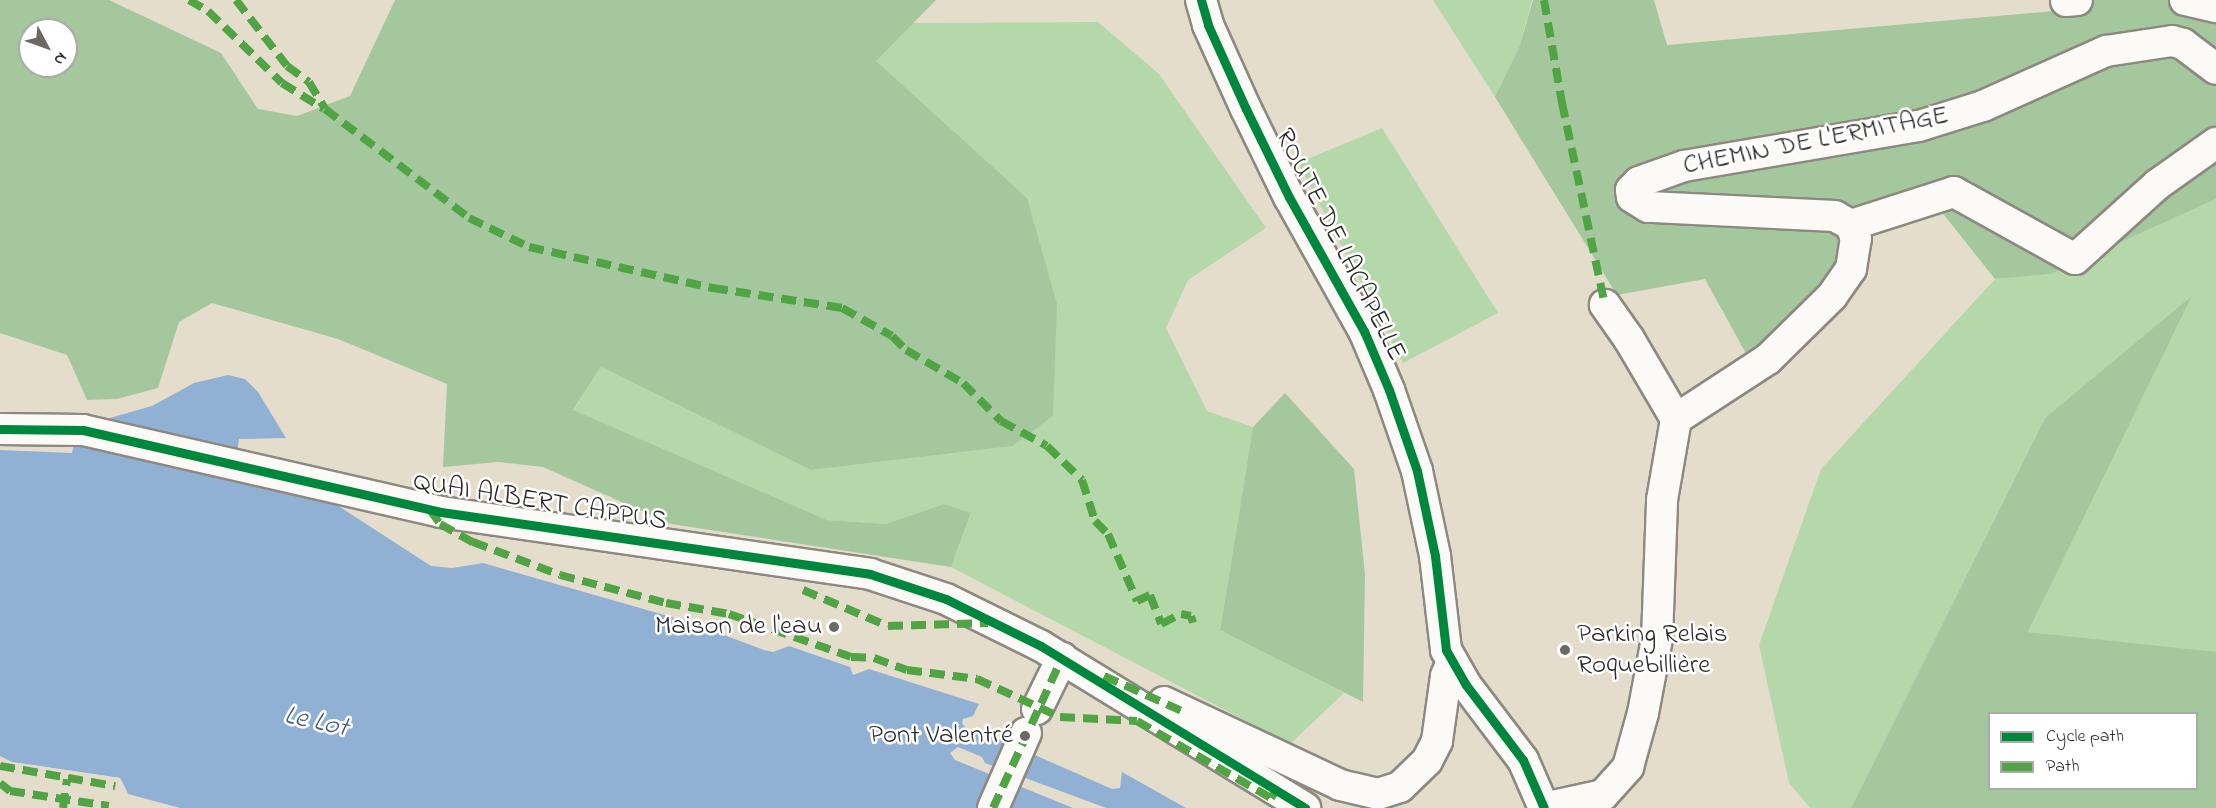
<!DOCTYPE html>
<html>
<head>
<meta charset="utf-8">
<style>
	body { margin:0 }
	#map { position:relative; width:2216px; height:808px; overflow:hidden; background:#e4ddcc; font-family:"Indie Flower",sans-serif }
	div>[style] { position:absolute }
	.green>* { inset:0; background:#b4d8aa }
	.forest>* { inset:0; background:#a5c79e }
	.water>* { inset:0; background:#91b1d4 }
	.pier>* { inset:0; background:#e4ddcc }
	.roads { filter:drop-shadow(2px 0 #8d8981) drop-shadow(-2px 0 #8d8981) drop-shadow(0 2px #8d8981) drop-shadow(0 -2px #8d8981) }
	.minor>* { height:30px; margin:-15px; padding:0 15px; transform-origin:15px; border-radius:15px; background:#fbfaf7 }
	.quiet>* { height:8px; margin-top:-4px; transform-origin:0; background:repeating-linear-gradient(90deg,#51a443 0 15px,transparent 0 23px) }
	.cycleway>* { height:9px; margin:-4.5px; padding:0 4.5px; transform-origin:4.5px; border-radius:4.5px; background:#00873e }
	.dots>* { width:16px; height:16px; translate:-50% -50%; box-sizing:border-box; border:3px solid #fff; border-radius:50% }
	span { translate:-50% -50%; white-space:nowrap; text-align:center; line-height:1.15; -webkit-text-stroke:5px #fff; paint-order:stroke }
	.street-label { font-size:27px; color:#2b2b2b }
	.poi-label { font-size:27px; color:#2b2b2b }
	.right { translate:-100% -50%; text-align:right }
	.left { translate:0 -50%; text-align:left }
	.water-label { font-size:28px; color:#495f78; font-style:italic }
	.legend { position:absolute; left:1988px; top:712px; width:210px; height:78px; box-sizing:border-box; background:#fff; border:2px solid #aaa; margin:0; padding:8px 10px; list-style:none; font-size:18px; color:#2b2b2b }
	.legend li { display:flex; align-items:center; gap:12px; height:30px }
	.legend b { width:30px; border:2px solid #aaa }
	.north { position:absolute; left:18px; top:18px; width:60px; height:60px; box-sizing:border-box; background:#fff; border:2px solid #aaa; border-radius:50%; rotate:131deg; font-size:16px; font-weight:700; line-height:24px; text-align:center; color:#2b2b2b }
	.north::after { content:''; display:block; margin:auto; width:21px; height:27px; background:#6c6963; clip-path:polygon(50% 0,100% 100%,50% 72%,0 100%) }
</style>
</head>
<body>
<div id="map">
	<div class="green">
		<div style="clip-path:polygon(1433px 0,1532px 0,1520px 45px,1495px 97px)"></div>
		<div style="clip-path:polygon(1098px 22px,1159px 74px,1266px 228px,1188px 280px,1166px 328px,1207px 411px,1253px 427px,1220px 629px,1344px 693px,1290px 744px,951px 567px,971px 514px,944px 504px,885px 524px,827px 520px,573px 411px,601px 367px,811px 470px,1013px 446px,1053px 416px,1027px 198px,875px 61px,913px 23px)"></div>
		<div style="clip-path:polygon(1382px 128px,1498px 313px,1403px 363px,1298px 163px)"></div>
		<div style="clip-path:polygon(2216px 199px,2216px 654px,2028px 632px,2191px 298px,2045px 418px,1851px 808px,1810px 808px,1789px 783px,1759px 645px,1821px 469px,1995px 279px,2051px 274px)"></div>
	</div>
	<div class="forest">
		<div style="clip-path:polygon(evenodd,0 0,109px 0,221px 53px,258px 109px,297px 116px,350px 96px,395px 0,936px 0,876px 61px,1027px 198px,1057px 304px,1053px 416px,1013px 446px,811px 470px,601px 367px,573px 410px,827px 520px,885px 524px,944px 504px,971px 513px,951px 567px,671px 524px,543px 467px,498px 462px,443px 467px,447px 384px,338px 339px,212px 303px,179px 322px,158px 388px,117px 399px,87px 400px,67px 355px,0 333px,0 0,30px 30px,66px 30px,66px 66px,30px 66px,30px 30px)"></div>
		<div style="clip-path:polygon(1533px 0,1654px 0,1667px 45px,2077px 9px,2076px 0,2216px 0,2216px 199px,2051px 274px,1995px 279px,1925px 191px,1847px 248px,1824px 292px,1749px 359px,1705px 279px,1617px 295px,1495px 97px,1520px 45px)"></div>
		<div style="clip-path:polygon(evenodd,2192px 296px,2028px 632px,2216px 652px,2216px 808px,1851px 808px,2045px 418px,2192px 296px,1990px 714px,2196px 714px,2196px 788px,1990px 788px,1990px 714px)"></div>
		<div style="clip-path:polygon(1285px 393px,1354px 469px,1365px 574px,1363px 702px,1220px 630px,1253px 427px)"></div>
	</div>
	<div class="water">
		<div style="clip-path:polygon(228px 375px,245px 379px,258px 392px,286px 438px,239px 439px,234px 474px,323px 496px,431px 566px,452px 568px,483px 563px,689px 622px,764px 650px,773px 652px,789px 646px,850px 667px,853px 675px,869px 669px,979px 704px,973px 716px,963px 719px,962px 723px,967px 730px,994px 737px,1112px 789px,1120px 788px,1122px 772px,1186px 808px,1106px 808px,985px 763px,982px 757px,958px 747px,950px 753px,955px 760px,1073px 808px,180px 808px,128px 794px,120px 778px,12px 762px,0 756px,0 450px,72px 453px,75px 439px,99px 421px,152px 406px,194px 383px)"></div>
	</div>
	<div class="pier">
		<div style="clip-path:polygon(12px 762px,120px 778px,128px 794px,118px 781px)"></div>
	</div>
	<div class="roads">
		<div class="minor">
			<div style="left:1201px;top:0;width:26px;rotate:74deg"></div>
			<div style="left:1208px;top:25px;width:92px;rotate:65.7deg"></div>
			<div style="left:1246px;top:109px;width:98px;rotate:64deg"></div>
			<div style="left:1289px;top:197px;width:154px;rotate:60.8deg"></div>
			<div style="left:1364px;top:331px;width:64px;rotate:67deg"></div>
			<div style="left:1389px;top:390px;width:86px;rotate:70.9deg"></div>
			<div style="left:1417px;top:471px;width:87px;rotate:78deg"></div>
			<div style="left:1435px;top:556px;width:95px;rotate:83.3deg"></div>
			<div style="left:1446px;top:650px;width:40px;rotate:60.3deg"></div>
			<div style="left:1466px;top:685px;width:94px;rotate:52.8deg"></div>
			<div style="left:1523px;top:760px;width:52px;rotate:66.4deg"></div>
			<div style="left:2185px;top:0;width:32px;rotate:13deg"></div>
			<div style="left:2066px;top:1px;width:11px;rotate:-5deg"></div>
			<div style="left:1851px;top:225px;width:108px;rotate:-17.8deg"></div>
			<div style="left:1954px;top:192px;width:138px;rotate:29deg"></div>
			<div style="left:2075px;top:259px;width:112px;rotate:-42.1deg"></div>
			<div style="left:2158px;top:184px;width:71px;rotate:-35.3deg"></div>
			<div style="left:1676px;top:419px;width:110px;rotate:-33.1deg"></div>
			<div style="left:1768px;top:359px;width:90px;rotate:-44.5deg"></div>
			<div style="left:1832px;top:296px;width:33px;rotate:-55deg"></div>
			<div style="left:1851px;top:269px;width:30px;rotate:-81deg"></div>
			<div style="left:1856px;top:239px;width:15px;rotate:-110deg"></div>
			<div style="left:1851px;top:225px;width:18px;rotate:-151deg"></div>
			<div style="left:1835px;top:216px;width:187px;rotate:-177.2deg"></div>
			<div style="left:1648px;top:207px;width:19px;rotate:-148deg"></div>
			<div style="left:1632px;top:197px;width:7px;rotate:-98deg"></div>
			<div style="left:1631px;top:190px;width:11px;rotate:-45deg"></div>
			<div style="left:1639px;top:182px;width:48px;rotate:-19.6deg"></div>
			<div style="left:1684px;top:166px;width:238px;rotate:-9.7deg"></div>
			<div style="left:1919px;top:126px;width:67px;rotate:-17.4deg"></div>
			<div style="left:1983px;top:106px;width:135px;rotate:-24.1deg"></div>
			<div style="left:2106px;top:51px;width:67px;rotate:-8.6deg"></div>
			<div style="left:2172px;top:41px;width:11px;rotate:15deg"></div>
			<div style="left:2183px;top:44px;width:41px;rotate:37.1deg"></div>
			<div style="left:0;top:429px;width:83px;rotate:0.7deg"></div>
			<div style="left:83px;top:430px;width:367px;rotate:12.9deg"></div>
			<div style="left:441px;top:512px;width:433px;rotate:8.2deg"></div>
			<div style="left:870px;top:574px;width:80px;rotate:18.2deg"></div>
			<div style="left:946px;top:599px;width:106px;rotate:26.3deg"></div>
			<div style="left:1041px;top:646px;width:310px;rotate:31.5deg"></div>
			<div style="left:1164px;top:702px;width:195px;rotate:25.2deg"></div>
			<div style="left:1340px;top:785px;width:39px;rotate:13deg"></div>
			<div style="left:1378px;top:794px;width:23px;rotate:-18deg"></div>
			<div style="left:1400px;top:787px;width:37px;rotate:-44deg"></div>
			<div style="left:1427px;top:761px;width:22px;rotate:-63deg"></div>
			<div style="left:1437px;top:741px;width:66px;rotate:-82.1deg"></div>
			<div style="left:1446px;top:676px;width:16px;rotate:-68deg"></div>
			<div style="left:1037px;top:709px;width:57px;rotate:-63.9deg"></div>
			<div style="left:993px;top:808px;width:82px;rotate:-66.3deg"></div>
			<div style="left:1544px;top:808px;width:60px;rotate:-12.4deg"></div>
			<div style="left:1603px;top:795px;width:38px;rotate:-48deg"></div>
			<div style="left:1628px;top:767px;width:56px;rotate:-74.5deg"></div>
			<div style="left:1643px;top:713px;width:75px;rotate:-79.3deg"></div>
			<div style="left:1657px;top:639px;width:139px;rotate:-87.9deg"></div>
			<div style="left:1662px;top:500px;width:82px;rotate:-80.2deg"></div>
			<div style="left:1676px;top:419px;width:93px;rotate:-120.4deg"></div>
			<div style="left:1629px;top:339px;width:42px;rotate:-125.2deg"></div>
		</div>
	</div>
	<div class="quiet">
		<div style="left:189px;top:0;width:22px;rotate:30deg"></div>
		<div style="left:208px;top:11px;width:103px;rotate:44.2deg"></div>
		<div style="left:282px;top:83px;width:49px;rotate:31.8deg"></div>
		<div style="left:236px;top:0;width:83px;rotate:52.3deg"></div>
		<div style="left:287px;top:66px;width:27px;rotate:36deg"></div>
		<div style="left:309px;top:82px;width:31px;rotate:59deg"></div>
		<div style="left:325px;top:109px;width:181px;rotate:37.1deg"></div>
		<div style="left:469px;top:218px;width:67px;rotate:25.8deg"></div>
		<div style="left:529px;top:247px;width:189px;rotate:12.6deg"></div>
		<div style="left:713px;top:288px;width:131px;rotate:8.8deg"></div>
		<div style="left:842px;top:308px;width:57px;rotate:29.2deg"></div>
		<div style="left:892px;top:336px;width:20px;rotate:45deg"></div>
		<div style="left:906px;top:350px;width:66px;rotate:30.1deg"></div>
		<div style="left:963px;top:383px;width:54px;rotate:45deg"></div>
		<div style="left:1001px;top:421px;width:52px;rotate:28.5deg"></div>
		<div style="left:1047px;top:446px;width:49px;rotate:44.2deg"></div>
		<div style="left:1082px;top:480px;width:43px;rotate:72.4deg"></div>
		<div style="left:1095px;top:521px;width:18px;rotate:45deg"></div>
		<div style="left:1108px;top:534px;width:73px;rotate:66.6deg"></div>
		<div style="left:1137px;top:601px;width:14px;rotate:-25deg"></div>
		<div style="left:1150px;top:595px;width:31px;rotate:69deg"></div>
		<div style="left:1161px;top:624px;width:22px;rotate:-27deg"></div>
		<div style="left:1181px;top:614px;width:10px;rotate:11deg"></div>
		<div style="left:1191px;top:616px;width:7px;rotate:74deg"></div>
		<div style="left:1544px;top:0;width:105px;rotate:80.1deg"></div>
		<div style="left:1562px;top:103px;width:207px;rotate:78deg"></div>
		<div style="left:430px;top:510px;width:17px;rotate:54deg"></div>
		<div style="left:440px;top:524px;width:38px;rotate:29deg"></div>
		<div style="left:473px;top:542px;width:93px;rotate:20.8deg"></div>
		<div style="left:560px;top:575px;width:110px;rotate:14.8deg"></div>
		<div style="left:666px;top:603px;width:64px;rotate:9.9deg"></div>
		<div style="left:729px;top:614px;width:129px;rotate:19.4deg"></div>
		<div style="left:851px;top:657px;width:23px;rotate:2deg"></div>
		<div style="left:874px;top:658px;width:35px;rotate:20deg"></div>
		<div style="left:907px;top:670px;width:71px;rotate:7.3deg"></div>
		<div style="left:977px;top:679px;width:91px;rotate:24.6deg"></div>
		<div style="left:1060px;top:717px;width:77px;rotate:3deg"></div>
		<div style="left:1137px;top:721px;width:155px;rotate:29.9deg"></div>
		<div style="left:1271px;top:798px;width:9px;rotate:-54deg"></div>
		<div style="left:803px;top:590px;width:92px;rotate:23deg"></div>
		<div style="left:888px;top:626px;width:100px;rotate:-1.7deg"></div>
		<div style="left:1104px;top:676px;width:85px;rotate:24.2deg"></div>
		<div style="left:0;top:766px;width:117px;rotate:9.9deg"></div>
		<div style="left:0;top:783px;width:13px;rotate:39deg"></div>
		<div style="left:10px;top:791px;width:100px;rotate:8.6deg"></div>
		<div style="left:63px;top:808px;width:29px;rotate:-82deg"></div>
		<div style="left:993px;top:808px;width:165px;rotate:-65.3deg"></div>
	</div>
	<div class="cycleway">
		<div style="left:1201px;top:0;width:26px;rotate:74deg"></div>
		<div style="left:1208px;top:25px;width:92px;rotate:65.7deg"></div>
		<div style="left:1246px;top:109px;width:98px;rotate:64deg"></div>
		<div style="left:1289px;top:197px;width:154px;rotate:60.8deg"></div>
		<div style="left:1364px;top:331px;width:64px;rotate:67deg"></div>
		<div style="left:1389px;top:390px;width:86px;rotate:70.9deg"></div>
		<div style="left:1417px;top:471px;width:87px;rotate:78deg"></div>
		<div style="left:1435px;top:556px;width:95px;rotate:83.3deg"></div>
		<div style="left:1446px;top:650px;width:40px;rotate:60.3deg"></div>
		<div style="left:1466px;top:685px;width:94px;rotate:52.8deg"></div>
		<div style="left:1523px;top:760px;width:52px;rotate:66.4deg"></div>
		<div style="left:0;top:429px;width:83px;rotate:0.7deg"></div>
		<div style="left:83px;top:430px;width:367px;rotate:12.9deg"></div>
		<div style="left:441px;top:512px;width:433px;rotate:8.2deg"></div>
		<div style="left:870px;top:574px;width:80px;rotate:18.2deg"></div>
		<div style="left:946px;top:599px;width:106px;rotate:26.3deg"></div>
		<div style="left:1041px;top:646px;width:310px;rotate:31.5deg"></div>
	</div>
	<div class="dots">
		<div style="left:834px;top:627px;background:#6c6963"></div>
		<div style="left:1565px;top:650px;background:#6c6963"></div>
		<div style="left:1025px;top:736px;background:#6c6963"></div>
	</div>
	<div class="street-label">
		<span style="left:1816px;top:141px;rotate:-11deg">CHEMIN DE L'ERMITAGE</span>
		<span style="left:1340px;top:245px;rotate:63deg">ROUTE DE LACAPELLE</span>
		<span style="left:540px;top:502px;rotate:9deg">QUAI ALBERT CAPPUS</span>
	</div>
	<div class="poi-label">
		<span class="right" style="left:822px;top:627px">Maison de l'eau</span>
		<span class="left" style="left:1577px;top:650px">Parking Relais<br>Roquebillière</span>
		<span class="right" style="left:1013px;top:736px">Pont Valentré</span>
	</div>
	<div class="water-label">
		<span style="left:316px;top:723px;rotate:12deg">Le Lot</span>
	</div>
	<ul class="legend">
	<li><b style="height:8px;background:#00873e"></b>Cycle path</li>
	<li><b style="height:8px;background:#51a443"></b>Path</li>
	</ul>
	<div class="north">N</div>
</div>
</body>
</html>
